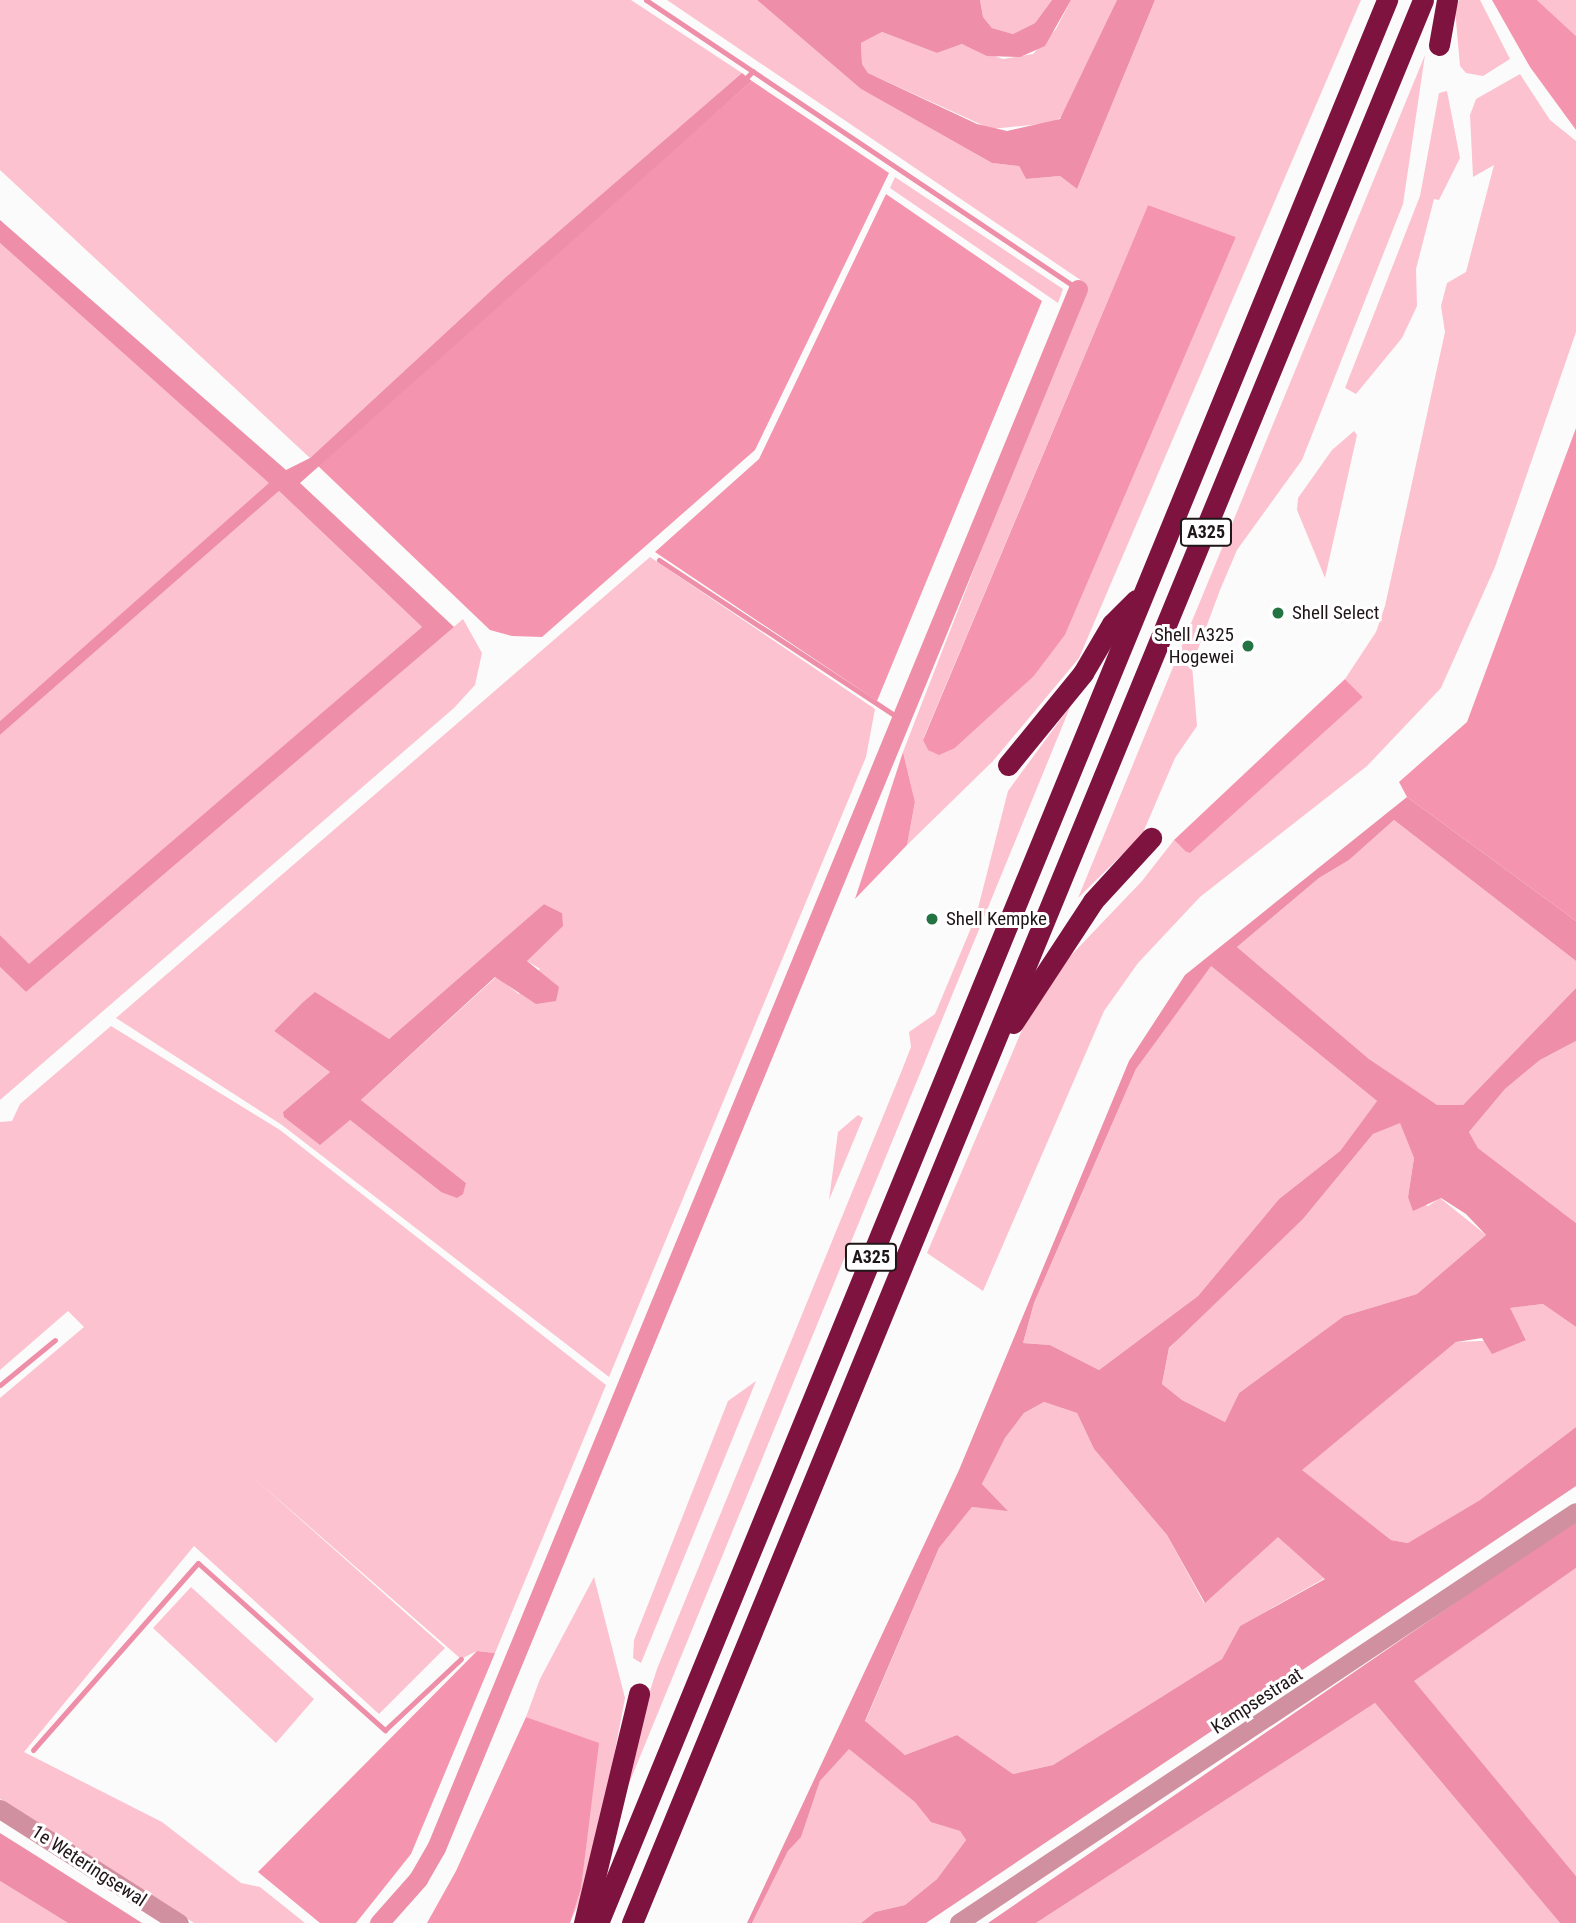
<!DOCTYPE html>
<html>
<head>
<meta charset="utf-8">
<style>
	body { margin:0 }
	#map { position:relative; width:1576px; height:1923px; overflow:hidden; background:#fbfbfb; font-family:"Roboto Condensed",sans-serif }
	div>[style] { position:absolute }
	.green>* { inset:0; background:#fdc2d0 }
	.forest>* { inset:0; background:#f594ae }
	.water>* { inset:0; background:#ee8ea8 }
	.stream>* { height:5px; margin:-2.5px; padding:0 2.5px; transform-origin:2.5px; border-radius:2.5px; background:#ee8ea8 }
	.canal>* { height:19px; margin:-9.5px; padding:0 9.5px; transform-origin:9.5px; border-radius:9.5px; background:#ee8ea8 }
	.minor>* { height:18px; margin:-9px; padding:0 9px; transform-origin:9px; border-radius:9px; background:#d190a0 }
	.tertiary>* { height:19px; margin:-9.5px; padding:0 9.5px; transform-origin:9.5px; border-radius:9.5px; background:#d190a0 }
	.motorway>* { height:21px; margin:-10.5px; padding:0 10.5px; transform-origin:10.5px; border-radius:10.5px; background:#7f133f }
	.dots>* { width:19px; height:19px; translate:-50% -50%; box-sizing:border-box; border:4px solid #fff; border-radius:50% }
	span { translate:-50% -50%; white-space:nowrap; text-align:center; line-height:1.15; -webkit-text-stroke:6px #fff; paint-order:stroke }
	.shield-label span { padding:2px 5px; background:#fff; border:2px solid; border-radius:5px; -webkit-text-stroke-width:0 }
	.shield-label { font-size:18px; color:#1f1618; font-weight:700 }
	.poi-label { font-size:19px; color:#1f1618 }
	.left { translate:0 -50%; text-align:left }
	.right { translate:-100% -50%; text-align:right }
	.street-label { font-size:19px; color:#1f1618 }
</style>
</head>
<body>
<div id="map">
	<div class="green">
		<div style="clip-path:polygon(0 0,631px 0,742px 73px,507px 276px,310px 458px,0 170px)"></div>
		<div style="clip-path:polygon(evenodd,667px 0,757px 0,861px 89px,992px 163px,1019px 166px,1026px 179px,1060px 176px,1077px 189px,1155px 0,1361px 0,1079px 658px,993px 761px,907px 845px,915px 802px,903px 752px,1085px 283px,667px 0,1148px 205px,1236px 237px,1065px 635px,1034px 676px,955px 748px,928px 750px,923px 739px,1148px 205px)"></div>
		<div style="clip-path:polygon(980px 0,1052px 0,1035px 23px,1013px 34px,992px 28px,983px 17px)"></div>
		<div style="clip-path:polygon(1071px 0,1117px 0,1067px 113px,1052px 123px,991px 129px,868px 73px,862px 64px,861px 43px,882px 32px,937px 53px,962px 44px,1003px 59px,1033px 54px,1056px 29px)"></div>
		<div style="clip-path:polygon(1459px 0,1480px 0,1510px 59px,1483px 76px,1466px 73px,1460px 66px,1455px 9px)"></div>
		<div style="clip-path:polygon(1537px 0,1576px 0,1576px 36px)"></div>
		<div style="clip-path:polygon(1425px 55px,1403px 204px,1302px 460px,1237px 550px,1220px 590px,1192px 665px,1197px 726px,1175px 758px,1142px 835px,1078px 898px)"></div>
		<div style="clip-path:polygon(1520px 74px,1550px 120px,1576px 141px,1576px 332px,1495px 567px,1441px 688px,1367px 766px,1200px 897px,1138px 963px,1104px 1011px,983px 1291px,927px 1253px,1022px 1030px,1057px 970px,1142px 881px,1174px 840px,1185px 851px,1363px 697px,1345px 679px,1376px 632px,1385px 606px,1445px 332px,1441px 306px,1447px 283px,1466px 272px,1494px 165px,1473px 177px,1470px 115px,1476px 99px)"></div>
		<div style="clip-path:polygon(1447px 91px,1460px 158px,1439px 200px,1434px 199px,1416px 269px,1417px 306px,1402px 338px,1356px 394px,1345px 388px,1420px 196px,1439px 93px)"></div>
		<div style="clip-path:polygon(895px 177px,1063px 289px,1058px 303px,890px 188px)"></div>
		<div style="clip-path:polygon(0 243px,270px 483px,0 721px)"></div>
		<div style="clip-path:polygon(1354px 431px,1357px 435px,1325px 578px,1297px 510px,1298px 498px,1332px 450px)"></div>
		<div style="clip-path:polygon(279px 491px,422px 627px,29px 965px,0 935px,0 735px)"></div>
		<div style="clip-path:polygon(evenodd,650px 557px,875px 709px,866px 757px,609px 1377px,282px 1125px,116px 1018px,650px 557px,544px 904px,562px 913px,527px 961px,540px 969px,519px 994px,496px 977px,361px 1100px,466px 1183px,441px 1192px,350px 1120px,283px 1112px,330px 1072px,274px 1031px,301px 1004px,389px 1039px,544px 904px)"></div>
		<div style="clip-path:polygon(463px 619px,482px 653px,475px 685px,454px 708px,0 1100px,0 967px,26px 992px)"></div>
		<div style="clip-path:polygon(1071px 705px,628px 1786px,639px 1725px,657px 1669px,902px 1070px,911px 1047px,909px 1032px,935px 1014px,976px 916px,1008px 791px)"></div>
		<div style="clip-path:polygon(1394px 820px,1576px 961px,1576px 988px,1463px 1105px,1436px 1105px,1369px 1059px,1237px 947px,1319px 878px,1349px 860px)"></div>
		<div style="clip-path:polygon(1210px 965px,1377px 1101px,1340px 1151px,1279px 1199px,1198px 1296px,1099px 1370px,1050px 1345px,1023px 1343px,1034px 1303px,1136px 1069px)"></div>
		<div style="clip-path:polygon(111px 1026px,280px 1130px,606px 1385px,495px 1653px,477px 1651px,461px 1659px,255px 1479px,445px 1648px,379px 1714px,194px 1546px,24px 1752px,162px 1822px,241px 1883px,260px 1887px,305px 1923px,194px 1923px,0 1799px,0 1398px,84px 1327px,68px 1311px,0 1370px,0 1122px,12px 1121px,20px 1104px)"></div>
		<div style="clip-path:polygon(1576px 1041px,1576px 1223px,1478px 1148px,1469px 1132px,1505px 1089px,1540px 1060px)"></div>
		<div style="clip-path:polygon(858px 1115px,863px 1118px,829px 1200px,838px 1132px)"></div>
		<div style="clip-path:polygon(1400px 1122px,1414px 1158px,1408px 1197px,1428px 1206px,1440px 1198px,1486px 1235px,1417px 1294px,1344px 1316px,1239px 1393px,1225px 1422px,1182px 1400px,1162px 1384px,1169px 1349px,1191px 1324px,1303px 1219px,1373px 1134px)"></div>
		<div style="clip-path:polygon(1543px 1304px,1576px 1327px,1576px 1427px,1480px 1500px,1409px 1543px,1391px 1540px,1301px 1470px,1456px 1342px,1526px 1339px,1509px 1308px)"></div>
		<div style="clip-path:polygon(756px 1381px,641px 1663px,633px 1658px,634px 1640px,728px 1401px)"></div>
		<div style="clip-path:polygon(1044px 1402px,1077px 1413px,1094px 1449px,1167px 1535px,1204px 1603px,1278px 1536px,1325px 1578px,1240px 1626px,1222px 1659px,1053px 1765px,1013px 1774px,957px 1735px,905px 1755px,865px 1722px,939px 1548px,972px 1507px,1007px 1510px,982px 1484px,1005px 1438px,1024px 1413px)"></div>
		<div style="clip-path:polygon(1576px 1568px,1576px 1876px,1413px 1681px)"></div>
		<div style="clip-path:polygon(594px 1577px,625px 1698px,592px 1873px,570px 1923px,581px 1889px,598px 1744px,526px 1717px,540px 1679px)"></div>
		<div style="clip-path:polygon(191px 1587px,314px 1699px,276px 1743px,153px 1628px)"></div>
		<div style="clip-path:polygon(1375px 1703px,1560px 1923px,1036px 1923px)"></div>
		<div style="clip-path:polygon(849px 1748px,916px 1802px,931px 1821px,960px 1831px,966px 1840px,937px 1879px,905px 1905px,875px 1912px,861px 1923px,752px 1923px,788px 1851px,801px 1836px,820px 1781px)"></div>
		<div style="clip-path:polygon(0 1881px,68px 1923px,0 1923px)"></div>
	</div>
	<div class="forest">
		<div style="clip-path:polygon(1492px 0,1537px 0,1576px 36px,1576px 130px,1530px 67px)"></div>
		<div style="clip-path:polygon(752px 81px,889px 173px,755px 450px,542px 637px,512px 636px,490px 630px,316px 464px)"></div>
		<div style="clip-path:polygon(886px 194px,1042px 301px,877px 701px,655px 552px,759px 459px)"></div>
		<div style="clip-path:polygon(1148px 205px,1236px 237px,1065px 635px,1034px 676px,955px 748px,939px 755px,928px 750px,923px 740px)"></div>
		<div style="clip-path:polygon(1576px 428px,1576px 921px,1407px 797px,1399px 782px,1467px 722px)"></div>
		<div style="clip-path:polygon(1345px 679px,1363px 697px,1190px 853px,1185px 851px,1174px 840px)"></div>
		<div style="clip-path:polygon(903px 752px,915px 802px,907px 845px,855px 899px)"></div>
		<div style="clip-path:polygon(477px 1651px,495px 1653px,411px 1854px,356px 1923px,320px 1923px,258px 1872px)"></div>
		<div style="clip-path:polygon(526px 1717px,599px 1743px,581px 1889px,570px 1923px,427px 1923px,456px 1871px)"></div>
	</div>
	<div class="water">
		<div style="clip-path:polygon(757px 0,980px 0,983px 17px,992px 28px,1013px 34px,1035px 23px,1052px 0,1071px 0,1045px 46px,1020px 57px,987px 56px,962px 44px,937px 53px,882px 32px,861px 43px,862px 64px,868px 73px,977px 124px,1007px 131px,1060px 119px,1117px 0,1155px 0,1077px 189px,1060px 176px,1026px 179px,1019px 166px,992px 163px,861px 89px)"></div>
		<div style="clip-path:polygon(742px 73px,752px 81px,300px 483px,454px 627px,26px 992px,0 967px,0 935px,29px 964px,422px 627px,279px 491px,0 735px,0 721px,269px 483px,0 243px,0 220px,286px 470px,310px 458px,507px 276px)"></div>
		<div style="clip-path:polygon(evenodd,1407px 797px,1576px 921px,1576px 961px,1394px 820px,1349px 860px,1319px 878px,1237px 947px,1369px 1059px,1437px 1105px,1463px 1105px,1576px 988px,1576px 1041px,1540px 1060px,1505px 1089px,1469px 1132px,1478px 1148px,1576px 1223px,1576px 1327px,1543px 1304px,1510px 1308px,1526px 1340px,1492px 1354px,1482px 1338px,1456px 1342px,1302px 1470px,1391px 1540px,1408px 1543px,1480px 1500px,1576px 1427px,1576px 1486px,926px 1923px,861px 1923px,875px 1912px,905px 1905px,937px 1879px,966px 1840px,960px 1831px,931px 1822px,915px 1802px,849px 1749px,820px 1781px,801px 1837px,788px 1851px,752px 1923px,747px 1923px,959px 1470px,1129px 1061px,1185px 975px,1407px 797px,1211px 966px,1377px 1101px,1340px 1151px,1279px 1199px,1198px 1296px,1099px 1370px,1050px 1345px,1023px 1343px,1034px 1303px,1136px 1069px,1211px 966px,1407px 797px,1400px 1123px,1414px 1158px,1408px 1197px,1413px 1211px,1441px 1198px,1466px 1214px,1486px 1235px,1417px 1294px,1344px 1316px,1239px 1393px,1225px 1422px,1182px 1400px,1162px 1384px,1169px 1348px,1303px 1219px,1373px 1134px,1400px 1123px,1407px 797px,1044px 1402px,1077px 1413px,1094px 1449px,1167px 1535px,1205px 1603px,1278px 1537px,1325px 1579px,1240px 1626px,1222px 1659px,1053px 1765px,1013px 1774px,957px 1735px,905px 1755px,865px 1721px,939px 1548px,972px 1507px,1008px 1511px,982px 1484px,1005px 1438px,1024px 1413px,1044px 1402px)"></div>
		<div style="clip-path:polygon(544px 904px,562px 913px,563px 926px,527px 961px,559px 987px,556px 1001px,536px 1004px,495px 977px,361px 1100px,466px 1183px,463px 1194px,457px 1198px,441px 1192px,350px 1120px,320px 1145px,284px 1117px,283px 1112px,330px 1072px,274px 1031px,301px 1004px,315px 992px,389px 1039px)"></div>
		<div style="clip-path:polygon(1576px 1520px,1576px 1568px,1414px 1681px,1576px 1876px,1576px 1923px,1560px 1923px,1375px 1703px,1036px 1923px,988px 1923px)"></div>
		<div style="clip-path:polygon(0 1833px,43px 1860px,142px 1923px,68px 1923px,0 1881px)"></div>
	</div>
	<div class="stream">
		<div style="left:646px;top:0;width:520px;rotate:33.78deg"></div>
		<div style="left:743px;top:81px;width:14px;rotate:-45deg"></div>
		<div style="left:659px;top:560px;width:291px;rotate:33.4deg"></div>
		<div style="left:0;top:1385px;width:71px;rotate:-39.3deg"></div>
		<div style="left:33px;top:1750px;width:249px;rotate:-48.6deg"></div>
		<div style="left:198px;top:1563px;width:251px;rotate:41.8deg"></div>
		<div style="left:385px;top:1730px;width:104px;rotate:-43.1deg"></div>
	</div>
	<div class="canal">
		<div style="left:379px;top:1923px;width:59px;rotate:-48.4deg"></div>
		<div style="left:418px;top:1879px;width:36px;rotate:-60deg"></div>
		<div style="left:436px;top:1848px;width:1686px;rotate:-67.62deg"></div>
	</div>
	<div class="minor">
		<div style="left:959px;top:1923px;width:741px;rotate:-33.67deg"></div>
	</div>
	<div class="tertiary">
		<div style="left:0;top:1809px;width:212px;rotate:32.5deg"></div>
	</div>
	<div class="motorway">
		<div style="left:1439px;top:45px;width:46px;rotate:-79.9deg"></div>
		<div style="left:1008px;top:765px;width:119px;rotate:-50.8deg"></div>
		<div style="left:1083px;top:673px;width:57px;rotate:-59.4deg"></div>
		<div style="left:1112px;top:624px;width:34px;rotate:-45deg"></div>
		<div style="left:1013px;top:1023px;width:146px;rotate:-56.7deg"></div>
		<div style="left:1093px;top:901px;width:86px;rotate:-47.4deg"></div>
		<div style="left:584px;top:1923px;width:236px;rotate:-76.5deg"></div>
		<div style="left:598px;top:1923px;width:2079px;rotate:-67.69deg"></div>
		<div style="left:632px;top:1923px;width:2079px;rotate:-67.64deg"></div>
	</div>
	<div class="dots">
		<div style="left:1278px;top:613px;background:#247343"></div>
		<div style="left:1248px;top:646px;background:#247343"></div>
		<div style="left:932px;top:919px;background:#247343"></div>
	</div>
	<div class="shield-label">
		<span style="left:1206px;top:532px">A325</span>
		<span style="left:871px;top:1257px">A325</span>
	</div>
	<div class="poi-label">
		<span class="left" style="left:1292px;top:613px">Shell Select</span>
		<span class="right" style="left:1234px;top:646px">Shell A325<br>Hogewei</span>
		<span class="left" style="left:946px;top:919px">Shell Kempke</span>
	</div>
	<div class="street-label">
		<span style="left:1257px;top:1701px;rotate:-33deg">Kampsestraat</span>
		<span style="left:89px;top:1866px;rotate:33deg">1e Weteringsewal</span>
	</div>
</div>
</body>
</html>
